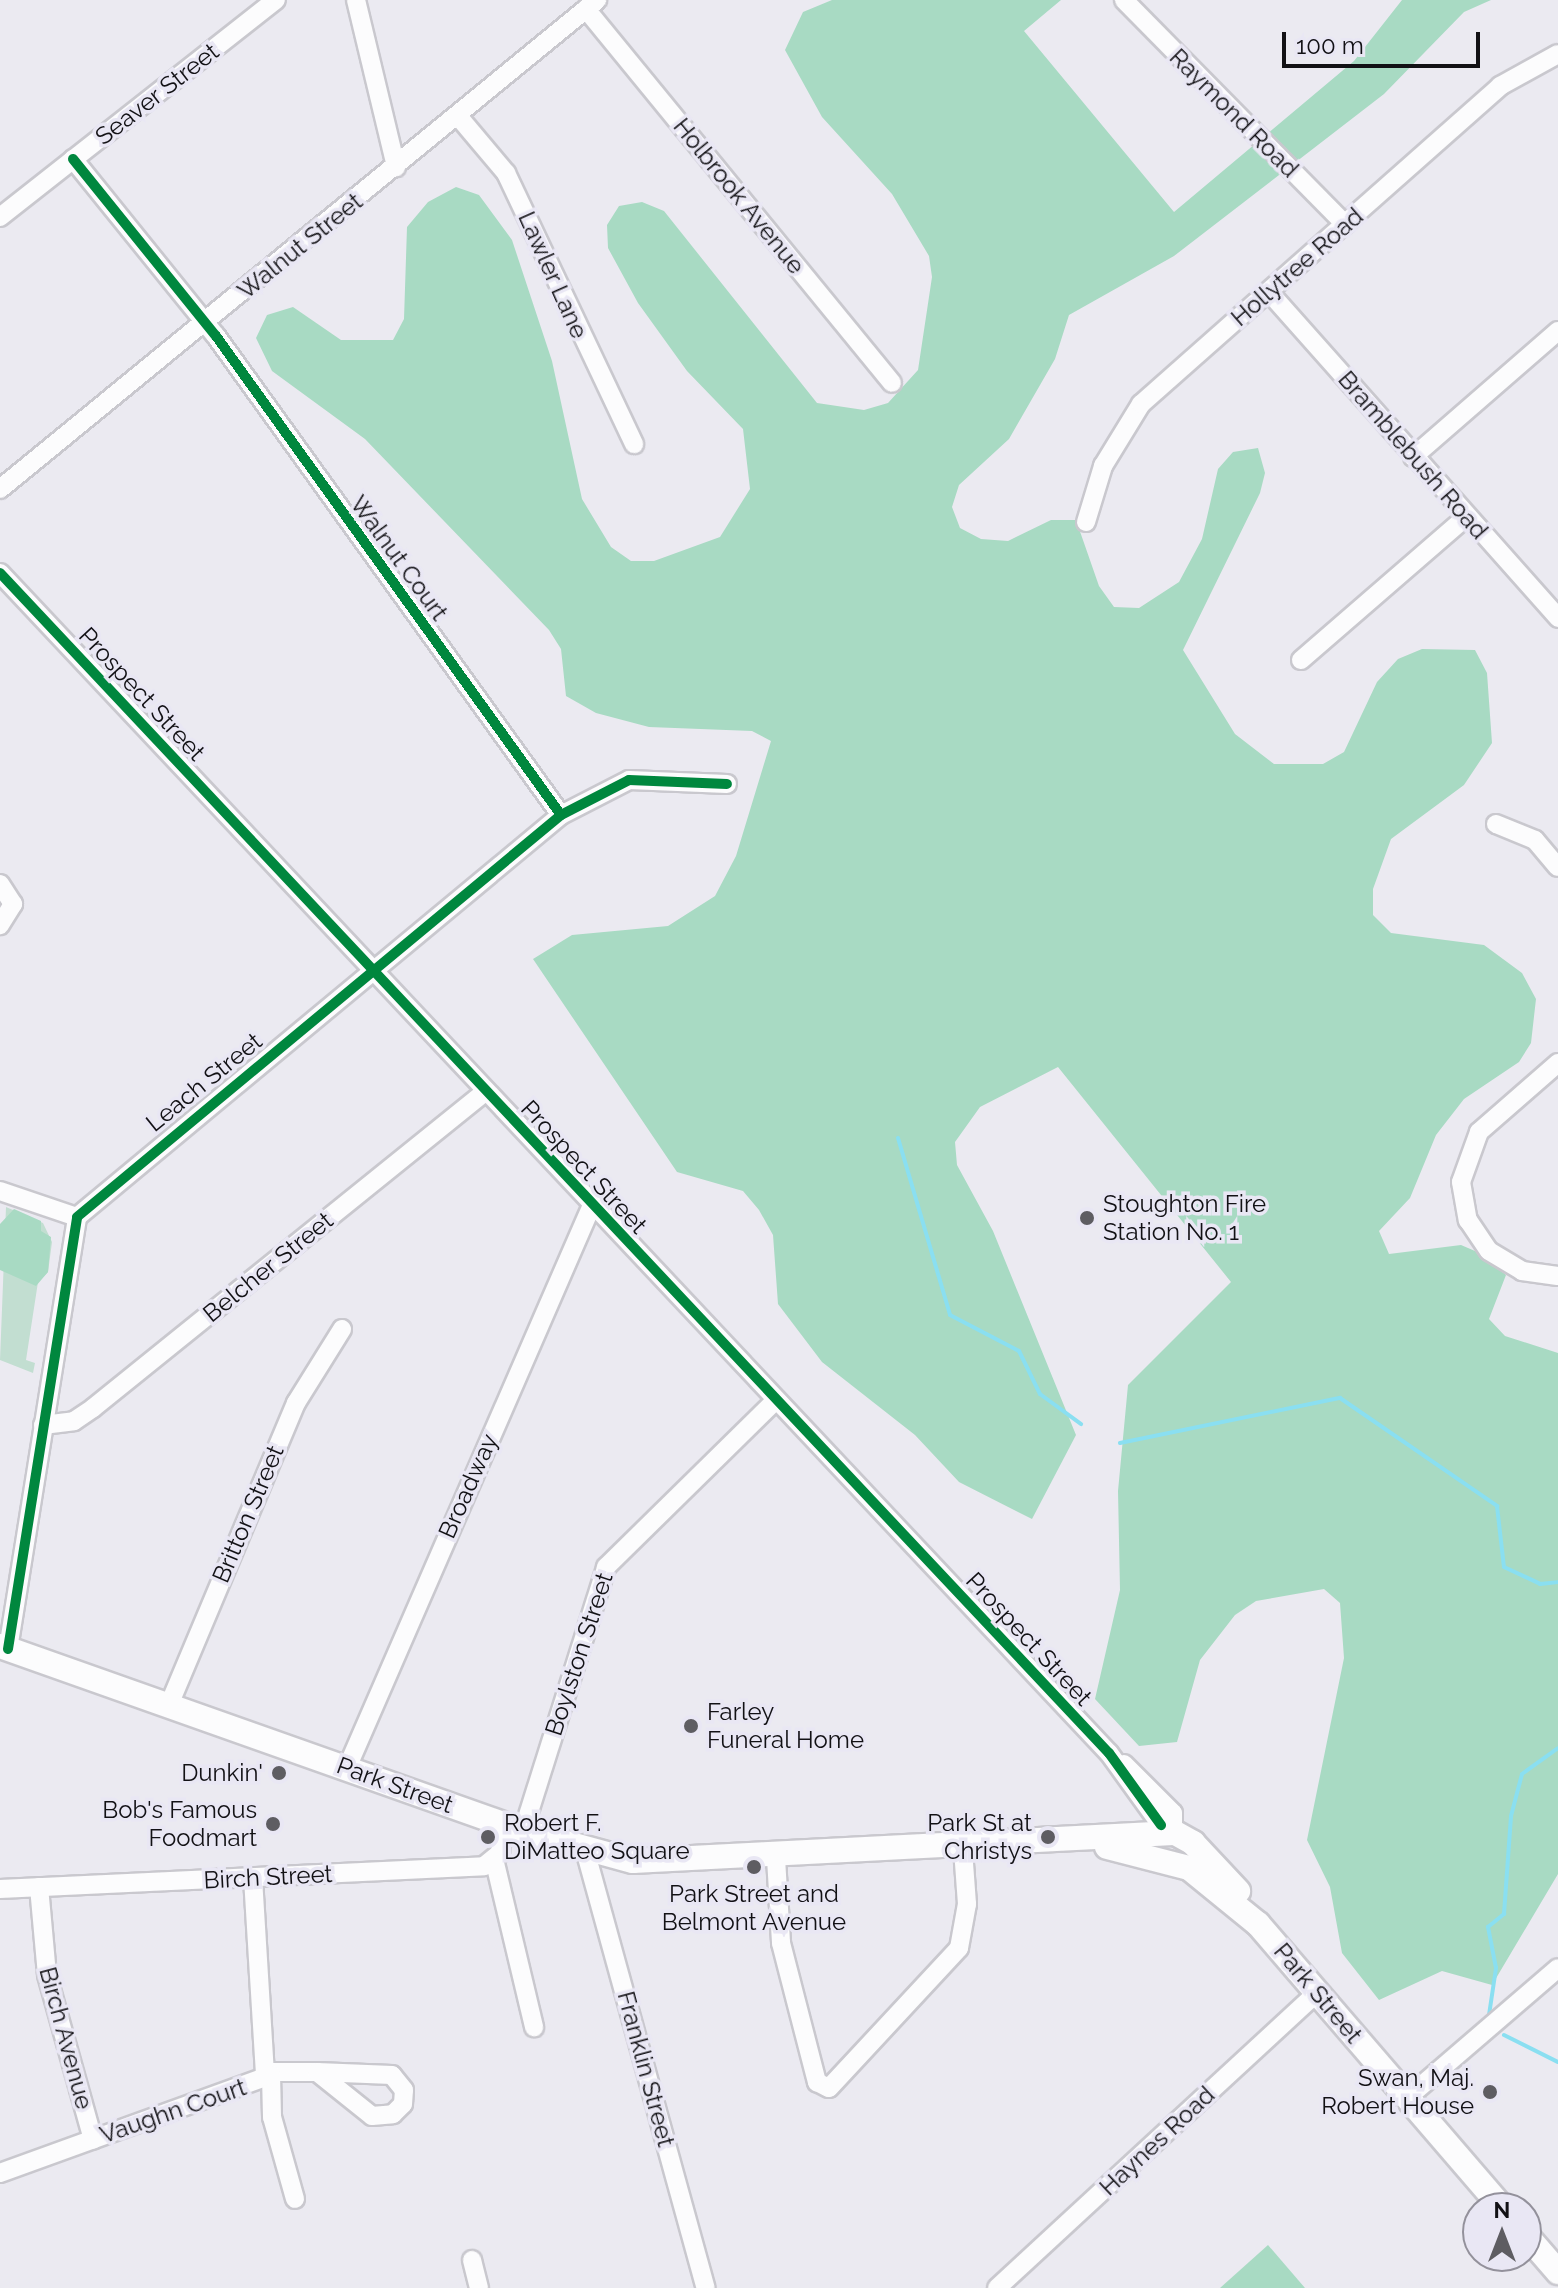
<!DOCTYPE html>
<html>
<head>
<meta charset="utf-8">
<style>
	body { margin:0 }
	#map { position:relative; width:1558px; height:2288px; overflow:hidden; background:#ebeaf1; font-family:Raleway,sans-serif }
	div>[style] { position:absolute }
	.green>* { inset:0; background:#c2ded1 }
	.forest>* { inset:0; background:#a8dac3 }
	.stream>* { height:4px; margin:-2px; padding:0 2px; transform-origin:2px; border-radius:2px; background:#8adff1 }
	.roads { filter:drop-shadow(2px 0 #c9c8ce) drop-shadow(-2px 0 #c9c8ce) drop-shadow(0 2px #c9c8ce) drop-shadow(0 -2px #c9c8ce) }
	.minor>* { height:18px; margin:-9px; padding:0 9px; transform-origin:9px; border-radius:9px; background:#fcfcfd }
	.major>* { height:24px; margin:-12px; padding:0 12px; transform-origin:12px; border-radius:12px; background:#fcfcfd }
	.cycleway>* { height:10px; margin:-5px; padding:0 5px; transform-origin:5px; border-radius:5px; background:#00873e }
	.dots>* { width:22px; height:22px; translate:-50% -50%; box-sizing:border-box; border:4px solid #e9e7f4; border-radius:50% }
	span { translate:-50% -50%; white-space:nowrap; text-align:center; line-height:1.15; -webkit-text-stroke:7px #e9e7f4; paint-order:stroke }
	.street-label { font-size:24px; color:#121115 }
	.poi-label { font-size:24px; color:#121115 }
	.left { translate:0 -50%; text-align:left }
	.right { translate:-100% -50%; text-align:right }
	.north { position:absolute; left:1462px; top:2192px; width:80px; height:80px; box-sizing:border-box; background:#e9e7f4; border:2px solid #93919b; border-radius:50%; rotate:0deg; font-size:22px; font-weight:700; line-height:32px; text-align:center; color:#121115 }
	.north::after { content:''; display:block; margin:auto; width:28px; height:36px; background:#5e5d62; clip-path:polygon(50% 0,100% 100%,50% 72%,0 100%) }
	.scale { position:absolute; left:1282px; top:32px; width:198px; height:36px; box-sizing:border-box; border:4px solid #121115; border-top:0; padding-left:10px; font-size:24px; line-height:28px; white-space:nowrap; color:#121115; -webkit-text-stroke:6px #e9e7f4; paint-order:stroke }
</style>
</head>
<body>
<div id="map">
	<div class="green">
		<div style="clip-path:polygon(6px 1207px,43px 1223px,52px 1242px,48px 1272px,38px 1282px,26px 1360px,35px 1363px,33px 1373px,0 1360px)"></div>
	</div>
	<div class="forest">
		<div style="clip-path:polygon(832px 0,1061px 0,1024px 31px,1174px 212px,1354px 61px,1402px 0,1491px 0,1464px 12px,1384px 94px,1174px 256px,1069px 315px,1055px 359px,1009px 439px,959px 485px,952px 507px,960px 528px,981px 539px,1008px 541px,1051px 520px,1076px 520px,1099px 586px,1114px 607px,1139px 608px,1179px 582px,1202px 539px,1218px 469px,1233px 452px,1258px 448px,1265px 473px,1260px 493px,1183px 650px,1235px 734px,1274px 764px,1323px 764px,1344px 752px,1377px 682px,1398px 659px,1422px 649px,1475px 650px,1487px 673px,1492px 743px,1464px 785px,1391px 839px,1373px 889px,1373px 915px,1391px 933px,1484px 945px,1522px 973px,1536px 999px,1531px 1043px,1519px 1062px,1464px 1099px,1436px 1135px,1410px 1198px,1379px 1231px,1389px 1254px,1461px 1245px,1482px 1254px,1506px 1275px,1489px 1319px,1505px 1336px,1558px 1353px,1558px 1874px,1492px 1985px,1442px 1971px,1379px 2000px,1342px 1953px,1330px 1887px,1307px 1840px,1344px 1658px,1340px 1603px,1324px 1589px,1256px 1601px,1235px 1615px,1200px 1660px,1177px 1742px,1139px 1746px,1095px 1699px,1120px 1590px,1118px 1491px,1128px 1385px,1231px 1282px,1058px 1067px,980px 1107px,955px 1142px,957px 1165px,993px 1231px,1076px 1435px,1032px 1519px,959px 1482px,915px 1435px,822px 1362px,778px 1304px,773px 1235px,759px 1210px,743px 1191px,677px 1172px,533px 959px,572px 935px,668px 926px,715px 896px,736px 856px,771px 741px,752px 731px,649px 727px,596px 713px,566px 696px,561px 649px,549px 630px,365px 439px,272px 371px,256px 338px,267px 315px,293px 307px,341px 340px,393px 340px,404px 319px,407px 227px,428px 202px,456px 187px,479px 195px,512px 240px,552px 361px,582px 499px,611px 547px,631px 561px,654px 561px,720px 537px,750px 489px,743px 429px,687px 371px,638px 303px,608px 248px,607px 225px,619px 206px,642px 202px,664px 211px,817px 403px,864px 410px,888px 403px,918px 370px,932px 277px,929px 256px,892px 194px,822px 117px,785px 50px,803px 12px)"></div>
		<div style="clip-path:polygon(14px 1209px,41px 1221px,41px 1231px,51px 1237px,48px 1272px,36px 1286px,0 1270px,0 1224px)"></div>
		<div style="clip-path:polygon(1268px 2245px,1305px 2288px,1220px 2288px)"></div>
	</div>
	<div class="stream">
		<div style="left:898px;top:1138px;width:184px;rotate:73.6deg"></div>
		<div style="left:950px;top:1315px;width:78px;rotate:27.6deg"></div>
		<div style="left:1019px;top:1351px;width:48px;rotate:64deg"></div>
		<div style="left:1040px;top:1394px;width:51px;rotate:36.2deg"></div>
		<div style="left:1120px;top:1443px;width:225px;rotate:-11.6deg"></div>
		<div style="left:1340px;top:1398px;width:191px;rotate:34.5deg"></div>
		<div style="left:1497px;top:1506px;width:61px;rotate:83.5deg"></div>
		<div style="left:1504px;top:1567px;width:40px;rotate:25deg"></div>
		<div style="left:1540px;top:1584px;width:18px;rotate:-6deg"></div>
		<div style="left:1489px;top:2015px;width:48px;rotate:-81.5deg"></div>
		<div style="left:1496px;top:1968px;width:42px;rotate:-101deg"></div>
		<div style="left:1488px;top:1927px;width:21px;rotate:-39deg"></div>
		<div style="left:1504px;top:1914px;width:98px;rotate:-85.9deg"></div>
		<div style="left:1511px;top:1816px;width:43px;rotate:-75.3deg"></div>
		<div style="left:1522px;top:1774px;width:44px;rotate:-35.8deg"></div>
		<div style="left:1504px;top:2035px;width:60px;rotate:26.6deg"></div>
	</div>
	<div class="roads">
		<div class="minor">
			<div style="left:356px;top:0;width:172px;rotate:76.5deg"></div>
			<div style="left:1124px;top:0;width:315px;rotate:45.4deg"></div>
			<div style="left:586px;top:9px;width:483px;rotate:50.7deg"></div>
			<div style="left:458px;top:116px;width:75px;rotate:49.9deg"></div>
			<div style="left:506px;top:173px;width:300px;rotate:64.7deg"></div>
			<div style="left:73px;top:159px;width:228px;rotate:51.1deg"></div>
			<div style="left:216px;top:336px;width:590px;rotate:54.24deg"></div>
			<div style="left:0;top:217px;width:351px;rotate:-38.2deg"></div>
			<div style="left:1269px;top:292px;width:436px;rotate:48.4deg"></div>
			<div style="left:1413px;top:457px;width:192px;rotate:-41deg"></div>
			<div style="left:0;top:489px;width:772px;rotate:-39.32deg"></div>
			<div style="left:1086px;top:522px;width:59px;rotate:-73.1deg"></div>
			<div style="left:1103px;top:466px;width:73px;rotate:-58.5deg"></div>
			<div style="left:1141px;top:404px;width:480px;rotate:-41.5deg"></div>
			<div style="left:1500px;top:86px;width:66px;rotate:-28.9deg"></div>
			<div style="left:0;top:573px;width:1619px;rotate:46.78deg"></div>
			<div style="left:1109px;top:1753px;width:89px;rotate:54.2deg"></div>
			<div style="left:1301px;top:660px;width:218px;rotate:-40.9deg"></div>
			<div style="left:1496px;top:824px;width:42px;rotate:22.3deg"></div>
			<div style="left:1535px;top:840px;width:35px;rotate:50deg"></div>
			<div style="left:0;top:884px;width:24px;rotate:57deg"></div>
			<div style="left:13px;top:904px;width:25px;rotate:122deg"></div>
			<div style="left:1558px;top:1063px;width:105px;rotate:138.9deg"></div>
			<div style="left:1479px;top:1132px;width:53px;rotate:109.8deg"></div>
			<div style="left:1461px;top:1182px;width:39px;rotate:80deg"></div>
			<div style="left:1468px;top:1220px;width:37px;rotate:56deg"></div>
			<div style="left:1489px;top:1251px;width:39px;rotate:31deg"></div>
			<div style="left:1522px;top:1271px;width:36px;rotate:8deg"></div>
			<div style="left:0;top:1191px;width:81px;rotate:18.7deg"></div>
			<div style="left:43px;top:1425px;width:31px;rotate:-7deg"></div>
			<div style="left:74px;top:1421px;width:23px;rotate:-34deg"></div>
			<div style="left:93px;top:1408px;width:505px;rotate:-38.89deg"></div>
			<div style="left:8px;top:1649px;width:437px;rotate:-80.9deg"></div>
			<div style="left:77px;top:1217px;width:629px;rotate:-39.71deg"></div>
			<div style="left:561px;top:815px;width:76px;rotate:-27.2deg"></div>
			<div style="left:629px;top:780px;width:98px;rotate:2.3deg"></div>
			<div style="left:169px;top:1705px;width:328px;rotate:-67.2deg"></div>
			<div style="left:296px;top:1403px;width:87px;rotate:-58.1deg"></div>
			<div style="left:1124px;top:1764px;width:69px;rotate:45deg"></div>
			<div style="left:1173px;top:1813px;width:20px;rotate:90deg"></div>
			<div style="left:347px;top:1768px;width:614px;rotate:-66.48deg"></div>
			<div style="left:523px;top:1831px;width:277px;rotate:-72.5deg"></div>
			<div style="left:606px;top:1567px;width:238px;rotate:-44.5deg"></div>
			<div style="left:585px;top:1850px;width:454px;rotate:74.6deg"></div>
			<div style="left:776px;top:1858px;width:85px;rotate:86.6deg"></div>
			<div style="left:781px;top:1943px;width:144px;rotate:75.5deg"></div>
			<div style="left:817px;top:2082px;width:13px;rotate:27deg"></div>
			<div style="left:829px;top:2088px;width:191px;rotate:-47.1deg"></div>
			<div style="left:959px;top:1948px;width:45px;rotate:-79.7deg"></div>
			<div style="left:967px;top:1904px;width:55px;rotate:-94.2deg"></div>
			<div style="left:495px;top:1863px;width:169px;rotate:76.6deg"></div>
			<div style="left:253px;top:1878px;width:194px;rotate:86.5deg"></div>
			<div style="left:265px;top:2072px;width:52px"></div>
			<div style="left:317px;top:2072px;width:70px;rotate:38.7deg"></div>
			<div style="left:372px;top:2116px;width:21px;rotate:-5deg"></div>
			<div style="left:393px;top:2114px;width:14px;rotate:-45deg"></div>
			<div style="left:403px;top:2104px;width:14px;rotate:-86deg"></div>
			<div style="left:404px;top:2090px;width:19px;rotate:-129deg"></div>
			<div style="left:392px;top:2075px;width:75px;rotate:-177.7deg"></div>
			<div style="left:39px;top:1887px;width:88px;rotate:84.8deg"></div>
			<div style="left:47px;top:1975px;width:171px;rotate:74.4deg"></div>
			<div style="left:0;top:1889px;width:485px;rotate:-2.7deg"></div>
			<div style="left:484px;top:1866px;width:21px;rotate:-39deg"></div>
			<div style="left:500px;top:1853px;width:29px;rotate:-82deg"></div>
			<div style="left:1407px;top:2098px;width:199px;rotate:-40.7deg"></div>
			<div style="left:0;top:2173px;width:288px;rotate:-19.9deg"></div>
			<div style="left:271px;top:2075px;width:42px;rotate:88.6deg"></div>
			<div style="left:272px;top:2117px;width:85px;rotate:74.3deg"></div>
			<div style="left:472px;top:2260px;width:29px;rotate:76deg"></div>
			<div style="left:997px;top:2288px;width:435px;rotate:-42.7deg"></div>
		</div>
		<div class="major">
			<div style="left:0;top:1646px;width:555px;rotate:19.48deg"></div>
			<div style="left:523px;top:1831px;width:114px;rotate:15.3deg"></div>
			<div style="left:633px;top:1861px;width:541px;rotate:-2.97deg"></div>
			<div style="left:1161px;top:1825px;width:37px;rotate:29deg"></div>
			<div style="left:1193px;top:1843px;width:66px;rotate:46.8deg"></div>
			<div style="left:1107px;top:1847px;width:85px;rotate:14.4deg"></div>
			<div style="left:1189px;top:1868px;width:89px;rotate:39.1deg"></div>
			<div style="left:1258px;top:1924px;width:374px;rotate:49.3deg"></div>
			<div style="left:1526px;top:2235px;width:49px;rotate:49.1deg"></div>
		</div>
	</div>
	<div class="cycleway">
		<div style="left:73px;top:159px;width:228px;rotate:51.1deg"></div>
		<div style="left:216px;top:336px;width:590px;rotate:54.24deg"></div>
		<div style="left:0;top:573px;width:1619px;rotate:46.78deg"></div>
		<div style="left:1109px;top:1753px;width:89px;rotate:54.2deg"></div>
		<div style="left:8px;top:1649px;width:437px;rotate:-80.9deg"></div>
		<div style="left:77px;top:1217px;width:629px;rotate:-39.71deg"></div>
		<div style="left:561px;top:815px;width:76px;rotate:-27.2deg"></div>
		<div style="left:629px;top:780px;width:98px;rotate:2.3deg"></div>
	</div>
	<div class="dots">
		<div style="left:1087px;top:1218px;background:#5e5d62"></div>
		<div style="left:691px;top:1726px;background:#5e5d62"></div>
		<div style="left:279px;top:1773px;background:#5e5d62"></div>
		<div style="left:273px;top:1824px;background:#5e5d62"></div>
		<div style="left:488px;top:1837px;background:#5e5d62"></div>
		<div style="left:1048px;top:1837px;background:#5e5d62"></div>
		<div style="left:754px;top:1867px;background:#5e5d62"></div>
		<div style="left:1490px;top:2092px;background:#5e5d62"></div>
	</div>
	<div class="street-label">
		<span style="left:157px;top:94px;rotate:-38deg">Seaver Street</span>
		<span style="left:1234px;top:113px;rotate:45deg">Raymond Road</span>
		<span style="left:739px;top:196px;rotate:51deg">Holbrook Avenue</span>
		<span style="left:300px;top:246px;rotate:-39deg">Walnut Street</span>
		<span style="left:1297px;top:267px;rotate:-41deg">Hollytree Road</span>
		<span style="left:553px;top:275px;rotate:66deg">Lawler Lane</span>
		<span style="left:1413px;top:455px;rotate:49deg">Bramblebush Road</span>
		<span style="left:399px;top:558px;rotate:54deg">Walnut Court</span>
		<span style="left:142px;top:694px;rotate:47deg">Prospect Street</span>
		<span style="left:204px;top:1082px;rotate:-39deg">Leach Street</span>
		<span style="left:584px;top:1167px;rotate:47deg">Prospect Street</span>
		<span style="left:268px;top:1267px;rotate:-39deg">Belcher Street</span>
		<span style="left:468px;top:1486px;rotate:-66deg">Broadway</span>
		<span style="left:248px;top:1514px;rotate:-67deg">Britton Street</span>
		<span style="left:1029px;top:1639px;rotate:47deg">Prospect Street</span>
		<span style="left:579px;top:1654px;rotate:-72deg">Boylston Street</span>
		<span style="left:395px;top:1785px;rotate:20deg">Park Street</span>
		<span style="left:268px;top:1877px;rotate:-3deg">Birch Street</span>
		<span style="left:1318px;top:1993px;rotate:50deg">Park Street</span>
		<span style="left:66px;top:2038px;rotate:75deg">Birch Avenue</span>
		<span style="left:646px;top:2069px;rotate:75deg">Franklin Street</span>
		<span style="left:173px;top:2111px;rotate:-19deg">Vaughn Court</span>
		<span style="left:1157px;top:2141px;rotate:-43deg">Haynes Road</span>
	</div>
	<div class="poi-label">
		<span class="left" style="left:1103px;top:1218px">Stoughton Fire<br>Station No. 1</span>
		<span class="left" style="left:707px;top:1726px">Farley<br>Funeral Home</span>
		<span class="right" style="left:263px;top:1773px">Dunkin'</span>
		<span class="right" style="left:257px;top:1824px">Bob's Famous<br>Foodmart</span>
		<span class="left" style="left:504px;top:1837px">Robert F.<br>DiMatteo Square</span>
		<span class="right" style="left:1032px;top:1837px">Park St at<br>Christys</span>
		<span style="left:754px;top:1908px">Park Street and<br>Belmont Avenue</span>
		<span class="right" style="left:1474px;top:2092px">Swan, Maj.<br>Robert House</span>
	</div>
	<div class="north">N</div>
	<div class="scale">100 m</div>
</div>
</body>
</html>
